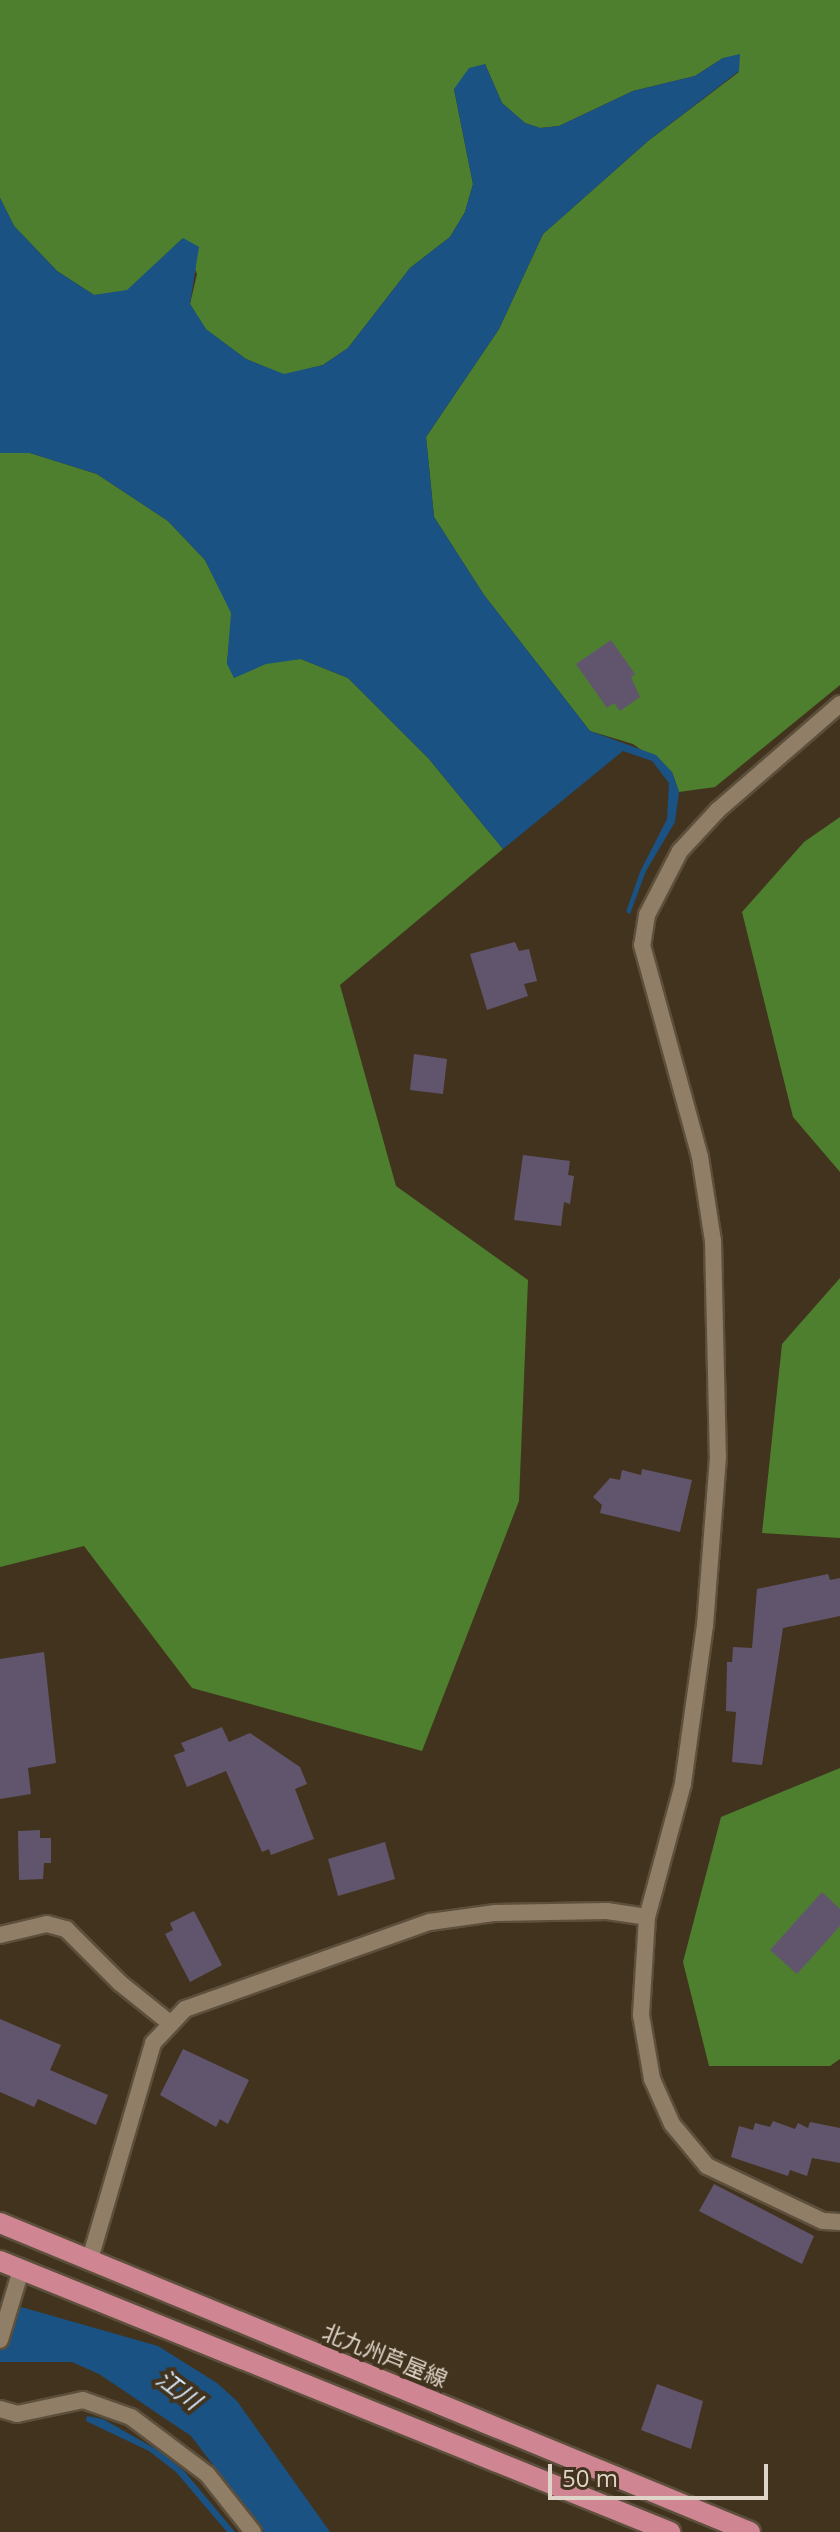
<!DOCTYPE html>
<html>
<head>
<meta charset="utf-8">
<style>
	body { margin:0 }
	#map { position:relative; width:840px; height:2532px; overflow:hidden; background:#42331e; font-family:"Open Sans","Noto Sans JP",sans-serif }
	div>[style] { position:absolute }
	.forest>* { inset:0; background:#4d7f2e }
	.water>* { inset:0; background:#195283 }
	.building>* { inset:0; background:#61556d }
	.roads { filter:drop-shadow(2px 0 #5c4f3c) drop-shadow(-2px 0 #5c4f3c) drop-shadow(0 2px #5c4f3c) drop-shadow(0 -2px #5c4f3c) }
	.street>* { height:16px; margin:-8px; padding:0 8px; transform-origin:8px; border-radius:8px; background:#907e67 }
	.primary>* { height:20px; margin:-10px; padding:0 10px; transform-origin:10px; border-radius:10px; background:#d08692 }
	span { translate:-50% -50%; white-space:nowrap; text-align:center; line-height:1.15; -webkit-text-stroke:8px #42331e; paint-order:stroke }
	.street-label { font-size:22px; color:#ded4c8 }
	.water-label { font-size:24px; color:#d5e7f8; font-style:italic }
	.scale { position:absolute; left:548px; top:2464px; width:220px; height:36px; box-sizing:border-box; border:4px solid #ded4c8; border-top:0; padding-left:10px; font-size:24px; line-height:28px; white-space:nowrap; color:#ded4c8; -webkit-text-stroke:6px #42331e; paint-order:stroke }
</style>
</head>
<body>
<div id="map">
	<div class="forest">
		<div style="clip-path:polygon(0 0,840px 0,840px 685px,715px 787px,679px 792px,672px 772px,633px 744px,590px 731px,484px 595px,434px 517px,426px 437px,499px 329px,543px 234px,648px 141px,739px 72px,723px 58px,695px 76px,633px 91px,559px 126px,540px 128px,525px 123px,502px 103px,485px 64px,454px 89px,473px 184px,465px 212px,450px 237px,410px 268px,348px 348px,323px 365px,284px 375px,246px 359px,206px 330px,190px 304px,197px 274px,182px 239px,127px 291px,94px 295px,57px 271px,14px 226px,0 198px)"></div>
		<div style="clip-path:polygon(0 453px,30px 453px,97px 474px,168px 521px,205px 560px,232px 613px,227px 664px,301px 659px,348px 678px,429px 759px,503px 849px,340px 985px,396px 1186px,528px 1280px,519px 1501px,422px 1751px,192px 1688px,84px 1546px,0 1567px)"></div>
		<div style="clip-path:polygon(840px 817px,840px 1172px,793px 1117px,742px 912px,804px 842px)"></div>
		<div style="clip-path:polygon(840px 1278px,840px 1538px,762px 1533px,782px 1344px)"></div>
		<div style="clip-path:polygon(840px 1768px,840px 2059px,830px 2066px,709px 2066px,683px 1962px,721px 1817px)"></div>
	</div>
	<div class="water">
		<div style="clip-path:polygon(740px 54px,739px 71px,648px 141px,543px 234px,499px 329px,426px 437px,434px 517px,484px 595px,590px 731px,656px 755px,672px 772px,679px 792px,675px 822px,646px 871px,630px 914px,626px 912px,640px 872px,667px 819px,669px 783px,652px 761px,623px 751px,503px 849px,429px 759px,348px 678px,301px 659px,266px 664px,234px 678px,227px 664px,231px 613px,205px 560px,168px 521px,97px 474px,30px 453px,0 453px,0 198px,14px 226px,57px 271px,94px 295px,127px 290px,183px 238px,199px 247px,190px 304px,206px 329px,246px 359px,284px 374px,323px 365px,348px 348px,410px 268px,450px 237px,465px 212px,473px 184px,454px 89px,469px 68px,485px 64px,502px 103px,525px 123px,540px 128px,559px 126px,633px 91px,695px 76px,723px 58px)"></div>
		<div style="clip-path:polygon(0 2301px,158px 2346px,217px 2383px,237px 2401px,330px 2532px,264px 2532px,191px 2436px,99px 2374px,72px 2362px,0 2362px)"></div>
		<div style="clip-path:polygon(87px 2416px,103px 2419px,161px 2452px,185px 2472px,235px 2532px,227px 2532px,176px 2472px,149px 2451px,86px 2421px)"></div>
	</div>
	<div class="building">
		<div style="clip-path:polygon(611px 640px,635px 674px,631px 677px,640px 697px,620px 711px,614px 703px,607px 708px,576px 664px)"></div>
		<div style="clip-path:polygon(515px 942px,519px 951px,529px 949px,537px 981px,524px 984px,528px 996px,487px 1010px,470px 954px)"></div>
		<div style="clip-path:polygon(414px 1054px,447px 1059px,443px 1094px,410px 1090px)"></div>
		<div style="clip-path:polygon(523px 1155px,570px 1161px,568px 1175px,574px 1176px,570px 1204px,564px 1202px,561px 1226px,514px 1220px)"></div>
		<div style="clip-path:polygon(642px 1469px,692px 1480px,680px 1532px,600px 1513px,602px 1505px,593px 1497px,610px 1478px,620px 1480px,622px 1470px,641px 1475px)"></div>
		<div style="clip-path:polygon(828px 1574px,830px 1580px,840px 1578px,840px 1616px,783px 1628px,762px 1765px,732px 1762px,736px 1712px,726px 1711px,727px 1662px,732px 1662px,733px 1647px,752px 1648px,757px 1589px)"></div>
		<div style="clip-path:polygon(44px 1652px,56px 1763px,28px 1768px,31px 1794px,0 1799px,0 1659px)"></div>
		<div style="clip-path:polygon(222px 1727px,229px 1742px,250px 1733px,300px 1767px,307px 1784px,295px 1789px,314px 1839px,271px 1855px,269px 1849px,262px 1852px,226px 1771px,187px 1787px,174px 1755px,185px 1751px,181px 1743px)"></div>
		<div style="clip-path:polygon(40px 1830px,40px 1838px,51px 1838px,51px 1863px,44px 1863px,43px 1879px,19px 1880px,18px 1831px)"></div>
		<div style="clip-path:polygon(385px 1842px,395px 1879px,338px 1896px,328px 1859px)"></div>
		<div style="clip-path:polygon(822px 1892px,840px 1909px,840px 1926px,797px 1974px,770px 1950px)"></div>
		<div style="clip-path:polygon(194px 1911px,222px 1965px,190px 1982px,165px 1934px,173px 1930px,170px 1923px)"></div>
		<div style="clip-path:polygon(0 2019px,61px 2045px,50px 2070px,108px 2095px,96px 2125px,38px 2099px,34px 2107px,0 2092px)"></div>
		<div style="clip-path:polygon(183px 2049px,249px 2080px,228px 2124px,220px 2119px,216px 2127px,160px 2095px)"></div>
		<div style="clip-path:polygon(773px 2121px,795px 2129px,798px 2123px,808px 2128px,810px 2122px,840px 2128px,840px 2163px,812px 2158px,807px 2176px,790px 2170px,788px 2176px,731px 2157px,739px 2126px,753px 2130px,755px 2123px,770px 2127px)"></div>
		<div style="clip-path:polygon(714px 2184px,814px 2236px,802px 2264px,699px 2211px)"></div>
		<div style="clip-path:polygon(657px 2384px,703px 2401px,691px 2449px,641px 2430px)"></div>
	</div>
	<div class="roads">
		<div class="street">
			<div style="left:840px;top:704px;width:162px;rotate:139deg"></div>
			<div style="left:718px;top:810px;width:56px;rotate:132.8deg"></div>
			<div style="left:680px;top:851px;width:72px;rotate:117.3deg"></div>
			<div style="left:647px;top:915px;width:30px;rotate:99deg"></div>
			<div style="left:642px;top:945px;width:220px;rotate:74.7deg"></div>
			<div style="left:700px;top:1157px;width:85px;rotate:81.2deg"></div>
			<div style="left:713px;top:1241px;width:216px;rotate:88.7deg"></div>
			<div style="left:718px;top:1457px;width:169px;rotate:94.4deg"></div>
			<div style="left:705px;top:1625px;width:161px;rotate:97.9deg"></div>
			<div style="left:683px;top:1784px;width:138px;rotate:105.1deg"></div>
			<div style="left:647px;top:1917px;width:98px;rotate:93.5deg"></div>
			<div style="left:641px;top:2015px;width:65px;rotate:80.2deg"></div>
			<div style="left:652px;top:2079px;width:49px;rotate:66deg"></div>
			<div style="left:672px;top:2124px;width:55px;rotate:50.2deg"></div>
			<div style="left:707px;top:2166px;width:128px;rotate:25.4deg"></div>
			<div style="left:823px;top:2221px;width:17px;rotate:3deg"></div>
			<div style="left:0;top:1935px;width:48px;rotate:-13.2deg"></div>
			<div style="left:47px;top:1924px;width:20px;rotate:15deg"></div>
			<div style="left:66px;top:1929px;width:76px;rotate:45deg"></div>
			<div style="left:120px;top:1983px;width:65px;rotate:38.8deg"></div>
			<div style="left:90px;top:2259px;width:225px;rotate:-73.7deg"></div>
			<div style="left:153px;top:2043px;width:47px;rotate:-46.7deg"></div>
			<div style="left:185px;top:2009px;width:260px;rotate:-19.6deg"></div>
			<div style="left:430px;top:1922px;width:66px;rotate:-7.9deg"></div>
			<div style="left:495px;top:1913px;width:112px;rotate:-1deg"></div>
			<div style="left:607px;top:1911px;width:40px;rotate:8.5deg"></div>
			<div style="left:0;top:2340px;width:73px;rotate:-73.3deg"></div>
			<div style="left:0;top:2409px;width:18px;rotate:16deg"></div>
			<div style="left:17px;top:2414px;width:67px;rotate:-12deg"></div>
			<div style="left:83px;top:2400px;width:51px;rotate:19.5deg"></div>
			<div style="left:131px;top:2417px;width:95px;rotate:36.9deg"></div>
			<div style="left:207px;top:2474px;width:74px;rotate:51.6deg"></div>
		</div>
		<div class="primary">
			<div style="left:0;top:2223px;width:811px;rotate:22.39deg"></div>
			<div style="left:0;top:2261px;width:723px;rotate:22.02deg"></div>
		</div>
	</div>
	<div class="street-label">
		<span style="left:385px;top:2355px;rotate:22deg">北九州芦屋線</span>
	</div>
	<div class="water-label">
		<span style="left:179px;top:2389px;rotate:37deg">江川</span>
	</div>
	<div class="scale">50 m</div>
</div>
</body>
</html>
